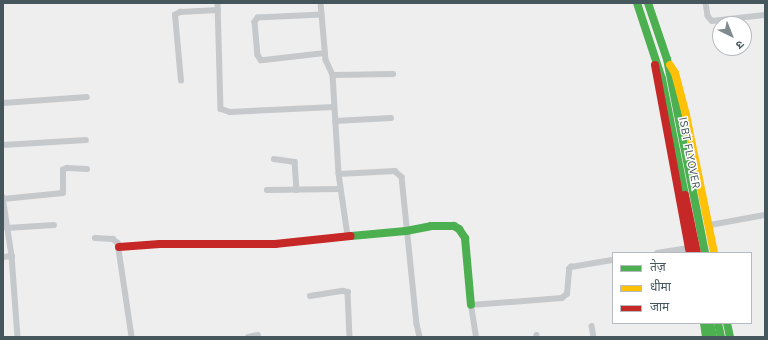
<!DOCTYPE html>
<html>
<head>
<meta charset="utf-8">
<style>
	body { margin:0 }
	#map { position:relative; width:768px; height:340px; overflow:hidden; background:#efeeee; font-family:Karla,"Noto Sans Devanagari",sans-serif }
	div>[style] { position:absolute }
	.street>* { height:5.5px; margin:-2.75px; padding:0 2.75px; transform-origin:2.75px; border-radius:2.75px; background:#c5c9cc }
	.fast>* { height:8px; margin:-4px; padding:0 4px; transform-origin:4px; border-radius:4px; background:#4caf50 }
	.slow>* { height:8px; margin:-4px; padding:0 4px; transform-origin:4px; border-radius:4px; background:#ffc107 }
	.jam>* { height:8px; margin:-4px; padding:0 4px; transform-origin:4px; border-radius:4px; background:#c62828 }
	span { translate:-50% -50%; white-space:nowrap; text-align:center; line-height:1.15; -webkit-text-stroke:3px #fff; paint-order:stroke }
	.street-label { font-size:12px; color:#45565c }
	.frame { position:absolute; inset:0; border:4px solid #45565c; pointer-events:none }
	.legend { position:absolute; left:612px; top:252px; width:140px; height:72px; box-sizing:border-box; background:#fff; border:1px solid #b5bbbe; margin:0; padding:5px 7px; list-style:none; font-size:12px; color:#45565c }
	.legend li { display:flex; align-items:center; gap:8px; height:20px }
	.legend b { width:20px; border:1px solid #b5bbbe }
	.north { position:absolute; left:712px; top:16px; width:40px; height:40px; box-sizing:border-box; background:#fff; border:1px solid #b5bbbe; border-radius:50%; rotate:137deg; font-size:11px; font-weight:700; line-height:16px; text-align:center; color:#45565c }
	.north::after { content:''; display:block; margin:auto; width:14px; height:18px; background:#808b8f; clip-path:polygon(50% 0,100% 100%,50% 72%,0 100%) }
</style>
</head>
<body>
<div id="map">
	<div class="street">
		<div style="left:218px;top:3px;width:106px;rotate:88.4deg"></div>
		<div style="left:221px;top:109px;width:9px;rotate:18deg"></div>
		<div style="left:230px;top:112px;width:104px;rotate:-2.8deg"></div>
		<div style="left:321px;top:3px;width:57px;rotate:85deg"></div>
		<div style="left:326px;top:60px;width:17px;rotate:65deg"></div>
		<div style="left:333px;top:75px;width:99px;rotate:86.5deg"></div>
		<div style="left:339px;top:174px;width:56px;rotate:-3.1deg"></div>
		<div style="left:395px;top:171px;width:9px;rotate:41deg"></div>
		<div style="left:402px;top:177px;width:148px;rotate:84.2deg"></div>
		<div style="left:417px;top:324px;width:13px;rotate:77deg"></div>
		<div style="left:706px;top:3px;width:13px;rotate:81deg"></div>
		<div style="left:708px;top:16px;width:6px;rotate:51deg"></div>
		<div style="left:712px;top:21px;width:53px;rotate:-6.5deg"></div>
		<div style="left:322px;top:15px;width:64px;rotate:177.3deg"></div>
		<div style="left:258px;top:18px;width:5px;rotate:127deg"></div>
		<div style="left:255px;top:22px;width:33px;rotate:85deg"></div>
		<div style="left:258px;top:55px;width:6px;rotate:59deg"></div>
		<div style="left:261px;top:60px;width:3px"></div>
		<div style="left:264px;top:60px;width:61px;rotate:-6.5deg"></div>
		<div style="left:333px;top:75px;width:60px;rotate:-1deg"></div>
		<div style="left:181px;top:81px;width:66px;rotate:-95.2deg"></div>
		<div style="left:175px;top:15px;width:6px;rotate:-31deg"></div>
		<div style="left:180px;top:12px;width:38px;rotate:-3deg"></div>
		<div style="left:3px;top:103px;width:84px;rotate:-4.1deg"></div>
		<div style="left:335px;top:121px;width:56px;rotate:-3.1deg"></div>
		<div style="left:3px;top:145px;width:83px;rotate:-3.4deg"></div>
		<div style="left:274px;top:159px;width:21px;rotate:8deg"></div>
		<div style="left:295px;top:162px;width:28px;rotate:86deg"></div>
		<div style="left:339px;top:174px;width:63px;rotate:81.7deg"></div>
		<div style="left:267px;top:190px;width:73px;rotate:-0.8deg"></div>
		<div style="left:3px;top:197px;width:60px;rotate:81.3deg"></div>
		<div style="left:12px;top:256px;width:81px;rotate:85.8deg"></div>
		<div style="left:3px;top:199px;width:60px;rotate:-5.7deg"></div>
		<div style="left:63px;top:193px;width:23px;rotate:-90deg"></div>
		<div style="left:63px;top:170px;width:4px;rotate:-27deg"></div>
		<div style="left:67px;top:168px;width:20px;rotate:3deg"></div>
		<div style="left:710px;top:225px;width:56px;rotate:-10.3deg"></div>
		<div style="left:7px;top:228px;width:47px;rotate:-3.7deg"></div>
		<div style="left:95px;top:238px;width:18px;rotate:3deg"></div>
		<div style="left:113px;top:239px;width:6px;rotate:39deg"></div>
		<div style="left:118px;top:243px;width:95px;rotate:81.5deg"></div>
		<div style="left:657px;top:253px;width:32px;rotate:-9deg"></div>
		<div style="left:3px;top:257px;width:9px;rotate:-6deg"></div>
		<div style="left:310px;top:296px;width:33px;rotate:-9deg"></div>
		<div style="left:343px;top:291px;width:5px;rotate:11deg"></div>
		<div style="left:348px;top:292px;width:45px;rotate:87.5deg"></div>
		<div style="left:592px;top:326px;width:11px;rotate:80deg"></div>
		<div style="left:537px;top:335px;width:2px;rotate:90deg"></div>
		<div style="left:248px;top:337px;width:10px;rotate:-11deg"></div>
		<div style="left:476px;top:337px;width:32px;rotate:-99deg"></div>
		<div style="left:471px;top:305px;width:91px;rotate:-4.4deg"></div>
		<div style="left:562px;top:298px;width:6px;rotate:-39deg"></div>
		<div style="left:567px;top:294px;width:25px;rotate:-85deg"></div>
		<div style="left:569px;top:269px;width:3px;rotate:-45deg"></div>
		<div style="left:571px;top:267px;width:43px;rotate:-9.5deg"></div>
	</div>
	<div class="fast">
		<div style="left:637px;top:3px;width:80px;rotate:71.8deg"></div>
		<div style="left:662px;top:79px;width:118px;rotate:78.8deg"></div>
		<div style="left:648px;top:3px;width:59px;rotate:71.3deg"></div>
		<div style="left:667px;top:59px;width:198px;rotate:78.9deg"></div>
		<div style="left:351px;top:236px;width:55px;rotate:-5.2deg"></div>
		<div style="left:406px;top:231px;width:25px;rotate:-11deg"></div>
		<div style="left:431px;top:226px;width:23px"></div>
		<div style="left:454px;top:226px;width:6px;rotate:31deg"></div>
		<div style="left:459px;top:229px;width:11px;rotate:56deg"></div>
		<div style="left:465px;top:238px;width:67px;rotate:84.9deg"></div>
		<div style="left:704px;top:323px;width:14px;rotate:82deg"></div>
		<div style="left:710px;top:323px;width:14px;rotate:78deg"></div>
		<div style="left:718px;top:323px;width:14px;rotate:78deg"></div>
		<div style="left:727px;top:323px;width:14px;rotate:78deg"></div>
	</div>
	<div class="slow">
		<div style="left:670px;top:65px;width:9px;rotate:58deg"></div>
		<div style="left:675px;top:73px;width:43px;rotate:75.3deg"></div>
		<div style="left:686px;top:115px;width:141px;rotate:78.5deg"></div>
	</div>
	<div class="jam">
		<div style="left:655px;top:65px;width:191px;rotate:79.5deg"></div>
		<div style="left:685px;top:195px;width:59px;rotate:78.3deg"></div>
		<div style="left:119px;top:247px;width:41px;rotate:-4.2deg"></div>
		<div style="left:160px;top:244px;width:115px"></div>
		<div style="left:275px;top:244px;width:76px;rotate:-6deg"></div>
	</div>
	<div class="street-label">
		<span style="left:689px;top:153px;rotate:79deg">ISBT FLYOVER</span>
	</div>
	<div class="frame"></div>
	<ul class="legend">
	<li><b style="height:5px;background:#4caf50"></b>तेज़</li>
	<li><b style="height:5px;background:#ffc107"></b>धीमा</li>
	<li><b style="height:5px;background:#c62828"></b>जाम</li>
	</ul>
	<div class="north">उ</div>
</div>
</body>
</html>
